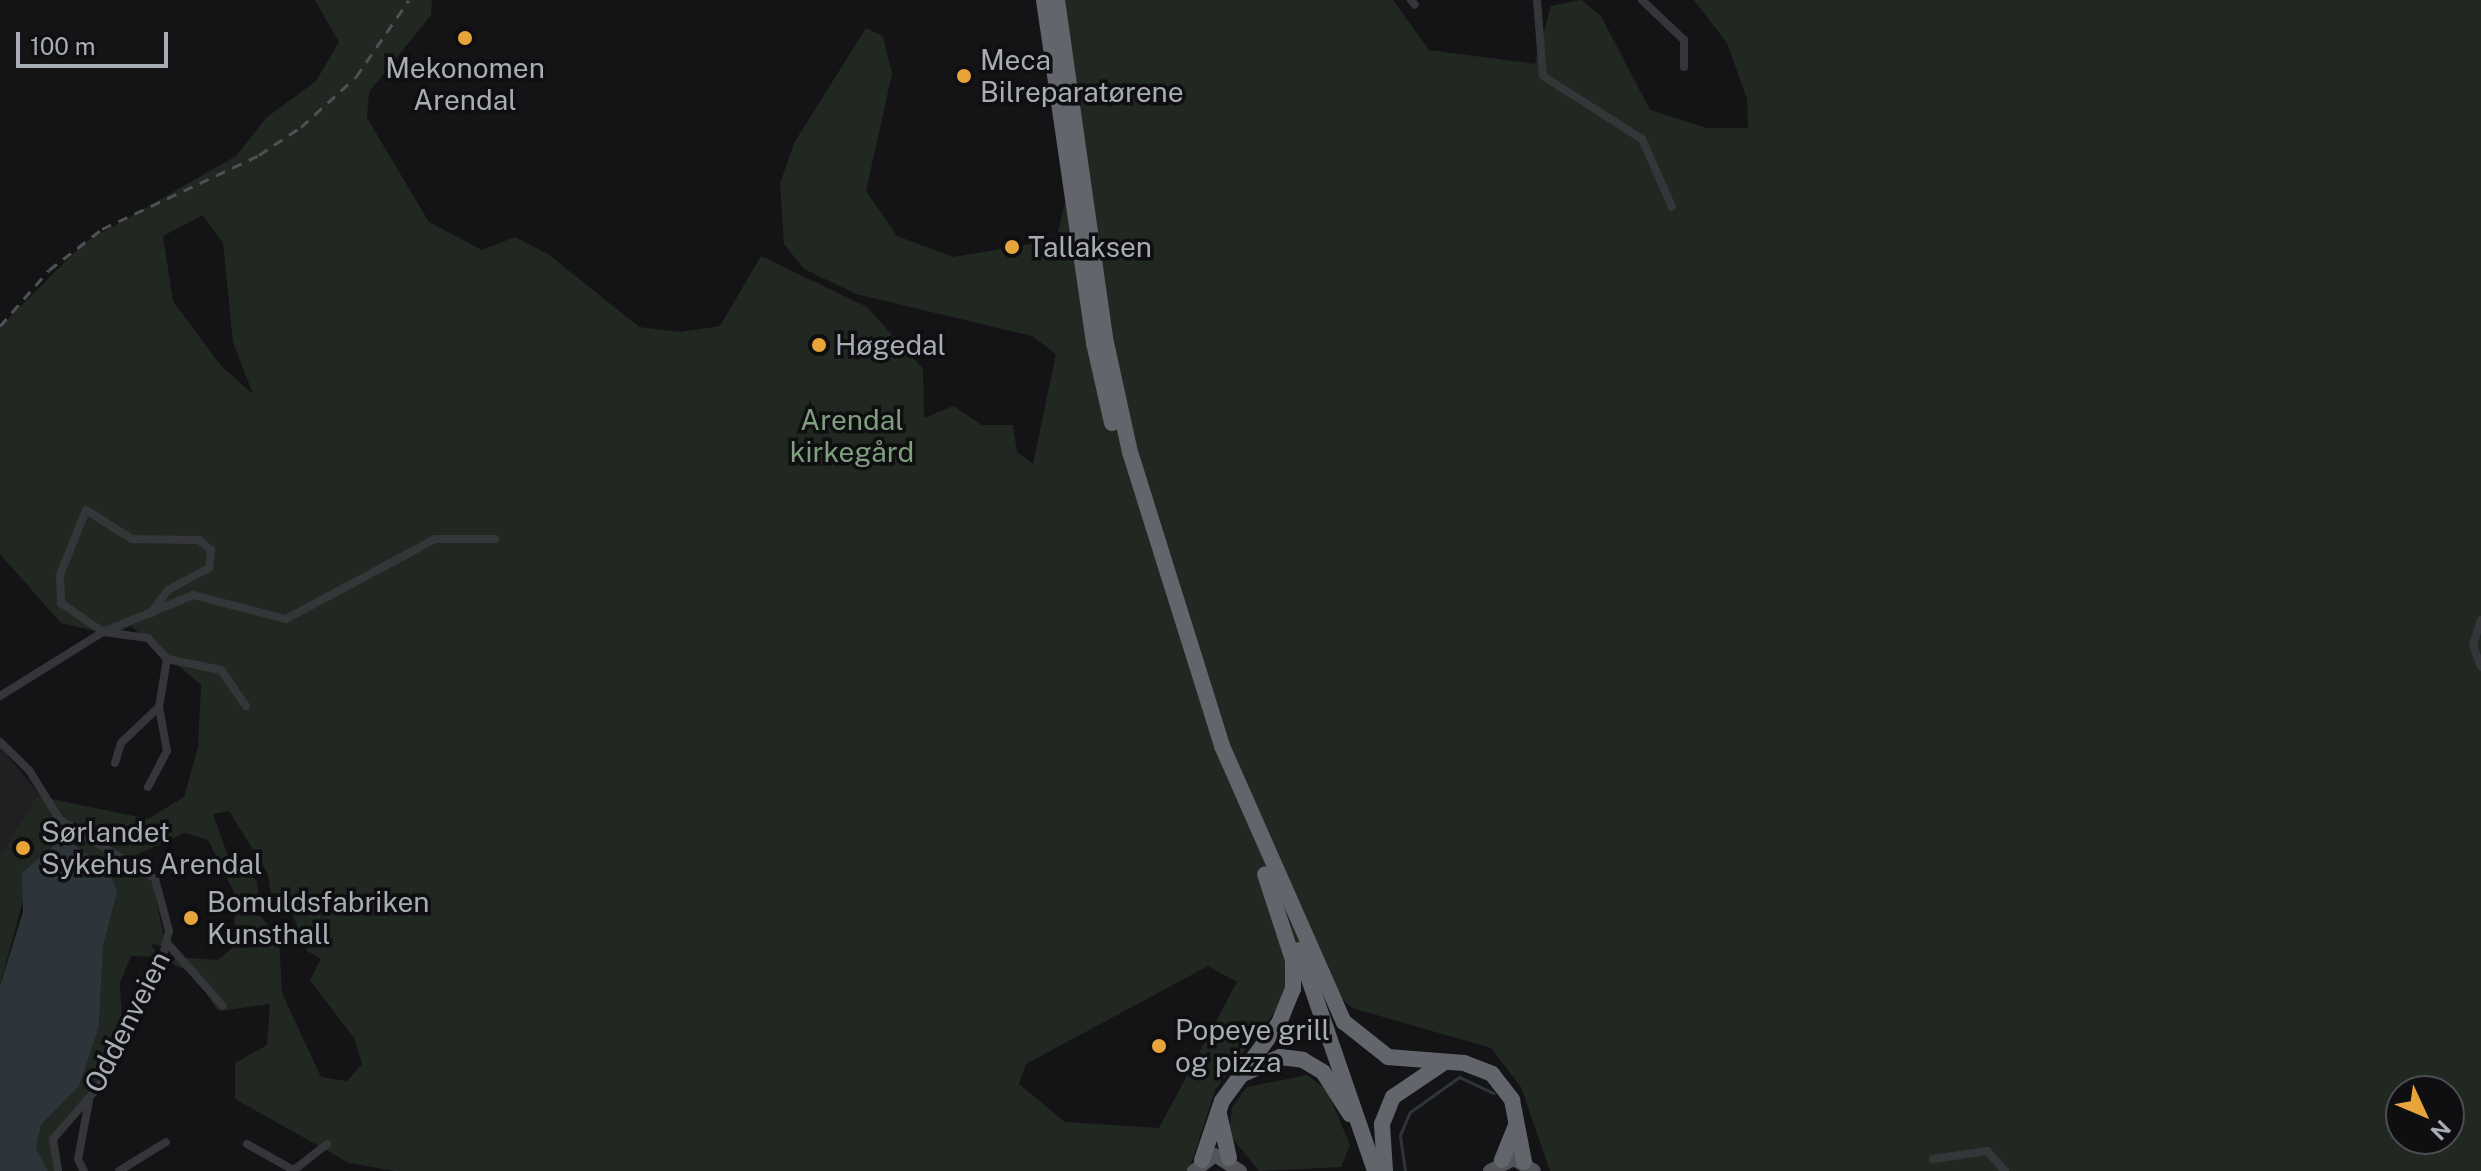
<!DOCTYPE html>
<html>
<head>
<meta charset="utf-8">
<style>
	body { margin:0 }
	#map { position:relative; width:2481px; height:1171px; overflow:hidden; background:#141416; font-family:"Public Sans",sans-serif }
	div>[style] { position:absolute }
	.built>* { inset:0; background:#202023 }
	.green>* { inset:0; background:#212821 }
	.water>* { inset:0; background:#2d353b }
	.stream>* { height:3px; margin:-1.5px; padding:0 1.5px; transform-origin:1.5px; border-radius:1.5px; background:#2d353b }
	.street>* { height:8px; margin:-4px; padding:0 4px; transform-origin:4px; border-radius:4px; background:#35363a }
	.primary>* { height:14px; margin:-7px; padding:0 7px; transform-origin:7px; border-radius:7px; background:#525459 }
	.highway>* { height:16px; margin:-8px; padding:0 8px; transform-origin:8px; border-radius:8px; background:#62656b }
	.rail>* { height:3px; margin-top:-1.5px; transform-origin:0; background:repeating-linear-gradient(90deg,#4e5155 0 10px,transparent 0 18px) }
	.dots>* { width:22px; height:22px; translate:-50% -50%; box-sizing:border-box; border:4px solid #0f0f11; border-radius:50% }
	span { translate:-50% -50%; white-space:nowrap; text-align:center; line-height:1.15; -webkit-text-stroke:7px #0f0f11; paint-order:stroke }
	.poi-label { font-size:28px; color:#a7acb5 }
	.left { translate:0 -50%; text-align:left }
	.park-label { font-size:28px; color:#7f9f7f }
	.street-label { font-size:28px; color:#a7acb5 }
	.north { position:absolute; left:2385px; top:1075px; width:80px; height:80px; box-sizing:border-box; background:#0f0f11; border:2px solid #4c4e53; border-radius:50%; rotate:134deg; font-size:22px; font-weight:700; line-height:32px; text-align:center; color:#a7acb5 }
	.north::after { content:''; display:block; margin:auto; width:28px; height:36px; background:#e7a43b; clip-path:polygon(50% 0,100% 100%,50% 72%,0 100%) }
	.scale { position:absolute; left:16px; top:32px; width:152px; height:36px; box-sizing:border-box; border:4px solid #a7acb5; border-top:0; padding-left:10px; font-size:24px; line-height:28px; white-space:nowrap; color:#a7acb5; -webkit-text-stroke:6px #0f0f11; paint-order:stroke }
</style>
</head>
<body>
<div id="map">
	<div class="built">
		<div style="clip-path:polygon(0 746px,67px 829px,0 935px)"></div>
	</div>
	<div class="green">
		<div style="clip-path:polygon(evenodd,315px 0,432px 0,431px 15px,369px 92px,367px 118px,429px 222px,482px 250px,515px 237px,548px 254px,639px 327px,679px 332px,720px 326px,761px 256px,867px 307px,923px 369px,924px 418px,953px 406px,982px 425px,1013px 425px,1017px 452px,1033px 464px,1056px 354px,1032px 336px,856px 294px,804px 269px,784px 244px,780px 184px,794px 143px,866px 28px,883px 36px,892px 74px,866px 191px,897px 236px,953px 257px,1056px 240px,1068px 190px,1044px 0,1393px 0,1429px 50px,1535px 64px,1551px 6px,1581px 0,1601px 16px,1650px 110px,1707px 128px,1748px 128px,1747px 99px,1727px 43px,1694px 0,2481px 0,2481px 1171px,1550px 1171px,1521px 1087px,1491px 1048px,1352px 1008px,1308px 968px,1215px 1090px,1189px 1171px,395px 1171px,349px 1163px,235px 1099px,235px 1063px,267px 1045px,270px 1004px,218px 1011px,194px 974px,158px 957px,131px 956px,120px 983px,123px 1044px,56px 1142px,62px 1171px,48px 1171px,36px 1148px,41px 1125px,79px 1086px,99px 1027px,103px 946px,116px 892px,24px 896px,0 986px,0 857px,37px 796px,148px 819px,184px 797px,198px 747px,201px 685px,131px 626px,112px 635px,61px 623px,0 554px,0 327px,84px 243px,236px 156px,266px 118px,316px 81px,339px 42px,315px 0,203px 215px,223px 243px,233px 342px,253px 394px,221px 366px,173px 301px,163px 236px,203px 215px,315px 0,229px 811px,268px 874px,271px 897px,287px 901px,307px 951px,321px 959px,310px 980px,354px 1038px,362px 1064px,347px 1081px,321px 1077px,292px 1015px,282px 992px,279px 940px,260px 915px,257px 881px,228px 856px,213px 814px,229px 811px,315px 0,185px 833px,208px 840px,234px 892px,235px 946px,218px 960px,158px 956px,151px 944px,162px 946px,164px 938px,153px 884px,127px 859px,185px 833px,315px 0,1208px 966px,1237px 982px,1159px 1128px,1065px 1122px,1019px 1084px,1026px 1064px,1208px 966px,315px 0,2401px 1091px,2449px 1091px,2449px 1139px,2401px 1139px,2401px 1091px)"></div>
		<div style="clip-path:polygon(1307px 1075px,1327px 1090px,1350px 1145px,1341px 1167px,1259px 1171px,1229px 1134px,1232px 1107px,1247px 1087px)"></div>
	</div>
	<div class="water">
		<div style="clip-path:polygon(58px 842px,71px 842px,110px 872px,117px 892px,103px 946px,99px 1027px,79px 1086px,41px 1125px,36px 1148px,48px 1171px,0 1171px,0 986px,23px 912px,22px 873px)"></div>
	</div>
	<div class="stream">
		<div style="left:1405px;top:1171px;width:36px;rotate:-98deg"></div>
		<div style="left:1400px;top:1135px;width:25px;rotate:-67deg"></div>
		<div style="left:1410px;top:1112px;width:60px;rotate:-35.5deg"></div>
		<div style="left:1459px;top:1077px;width:38px;rotate:25deg"></div>
	</div>
	<div class="street">
		<div style="left:1411px;top:0;width:6px;rotate:51deg"></div>
		<div style="left:1537px;top:0;width:76px;rotate:85.5deg"></div>
		<div style="left:1543px;top:76px;width:117px;rotate:32.5deg"></div>
		<div style="left:1642px;top:139px;width:74px;rotate:66.2deg"></div>
		<div style="left:1642px;top:0;width:58px;rotate:43.6deg"></div>
		<div style="left:1684px;top:40px;width:27px;rotate:90deg"></div>
		<div style="left:2481px;top:620px;width:26px;rotate:108deg"></div>
		<div style="left:2473px;top:645px;width:23px;rotate:70deg"></div>
		<div style="left:167px;top:659px;width:55px;rotate:11.5deg"></div>
		<div style="left:221px;top:670px;width:44px;rotate:55.2deg"></div>
		<div style="left:0;top:696px;width:121px;rotate:-31.9deg"></div>
		<div style="left:103px;top:632px;width:97px;rotate:-22.3deg"></div>
		<div style="left:193px;top:595px;width:96px;rotate:14.5deg"></div>
		<div style="left:286px;top:619px;width:169px;rotate:-28.2deg"></div>
		<div style="left:435px;top:539px;width:60px"></div>
		<div style="left:0;top:742px;width:40px;rotate:44deg"></div>
		<div style="left:29px;top:770px;width:59px;rotate:58.2deg"></div>
		<div style="left:60px;top:820px;width:112px;rotate:31.8deg"></div>
		<div style="left:155px;top:879px;width:54px;rotate:74.9deg"></div>
		<div style="left:169px;top:931px;width:36px;rotate:104deg"></div>
		<div style="left:160px;top:966px;width:135px;rotate:116.9deg"></div>
		<div style="left:99px;top:1086px;width:70px;rotate:131deg"></div>
		<div style="left:53px;top:1139px;width:32px;rotate:81deg"></div>
		<div style="left:115px;top:763px;width:21px;rotate:-73deg"></div>
		<div style="left:121px;top:743px;width:52px;rotate:-43.5deg"></div>
		<div style="left:148px;top:787px;width:41px;rotate:-62.2deg"></div>
		<div style="left:167px;top:751px;width:45px;rotate:-100.3deg"></div>
		<div style="left:159px;top:707px;width:49px;rotate:-80.5deg"></div>
		<div style="left:167px;top:659px;width:28px;rotate:-132deg"></div>
		<div style="left:148px;top:638px;width:45px;rotate:-172.4deg"></div>
		<div style="left:103px;top:632px;width:51px;rotate:-145.4deg"></div>
		<div style="left:61px;top:603px;width:28px;rotate:-92deg"></div>
		<div style="left:60px;top:575px;width:70px;rotate:-68.2deg"></div>
		<div style="left:86px;top:510px;width:54px;rotate:32.2deg"></div>
		<div style="left:132px;top:539px;width:67px;rotate:0.9deg"></div>
		<div style="left:199px;top:540px;width:16px;rotate:40deg"></div>
		<div style="left:211px;top:550px;width:18px;rotate:96deg"></div>
		<div style="left:209px;top:568px;width:47px;rotate:151.8deg"></div>
		<div style="left:168px;top:590px;width:29px;rotate:126deg"></div>
		<div style="left:167px;top:943px;width:84px;rotate:48.4deg"></div>
		<div style="left:247px;top:1144px;width:55px;rotate:29.4deg"></div>
		<div style="left:1933px;top:1159px;width:55px;rotate:-8.4deg"></div>
		<div style="left:1987px;top:1151px;width:27px;rotate:48deg"></div>
		<div style="left:294px;top:1170px;width:42px;rotate:-38.2deg"></div>
		<div style="left:84px;top:1171px;width:13px;rotate:-117deg"></div>
		<div style="left:78px;top:1159px;width:59px;rotate:-79.3deg"></div>
		<div style="left:119px;top:1171px;width:55px;rotate:-31.7deg"></div>
	</div>
	<div class="primary">
		<div style="left:1194px;top:1171px;width:26px;rotate:-37deg"></div>
		<div style="left:1215px;top:1155px;width:30px;rotate:33deg"></div>
		<div style="left:1490px;top:1171px;width:27px;rotate:-27deg"></div>
		<div style="left:1514px;top:1159px;width:23px;rotate:31deg"></div>
	</div>
	<div class="highway">
		<div style="left:1044px;top:0;width:347px;rotate:81.7deg"></div>
		<div style="left:1094px;top:343px;width:82px;rotate:77.3deg"></div>
		<div style="left:1057px;top:0;width:346px;rotate:81.9deg"></div>
		<div style="left:1106px;top:343px;width:112px;rotate:77.6deg"></div>
		<div style="left:1130px;top:452px;width:308px;rotate:72.6deg"></div>
		<div style="left:1222px;top:746px;width:302px;rotate:66.2deg"></div>
		<div style="left:1344px;top:1022px;width:56px;rotate:38.5deg"></div>
		<div style="left:1388px;top:1057px;width:76px;rotate:4.5deg"></div>
		<div style="left:1464px;top:1063px;width:30px;rotate:21deg"></div>
		<div style="left:1492px;top:1074px;width:33px;rotate:52deg"></div>
		<div style="left:1512px;top:1100px;width:63px;rotate:79deg"></div>
		<div style="left:1299px;top:950px;width:234px;rotate:71deg"></div>
		<div style="left:1241px;top:1075px;width:43px;rotate:-24.8deg"></div>
		<div style="left:1280px;top:1057px;width:23px;rotate:7deg"></div>
		<div style="left:1303px;top:1060px;width:23px;rotate:31deg"></div>
		<div style="left:1323px;top:1072px;width:50px;rotate:57.3deg"></div>
		<div style="left:1219px;top:1114px;width:45px;rotate:77.2deg"></div>
		<div style="left:1202px;top:1160px;width:62px;rotate:-71.3deg"></div>
		<div style="left:1222px;top:1101px;width:97px;rotate:-53.8deg"></div>
		<div style="left:1279px;top:1023px;width:37px;rotate:-68deg"></div>
		<div style="left:1293px;top:989px;width:29px;rotate:-90deg"></div>
		<div style="left:1293px;top:960px;width:90px;rotate:-108deg"></div>
		<div style="left:1502px;top:1160px;width:38px;rotate:-68deg"></div>
		<div style="left:1385px;top:1171px;width:47px;rotate:-93.7deg"></div>
		<div style="left:1382px;top:1124px;width:29px;rotate:-68deg"></div>
		<div style="left:1393px;top:1097px;width:60px;rotate:-34.2deg"></div>
	</div>
	<div class="rail">
		<div style="left:0;top:326px;width:74px;rotate:-48.8deg"></div>
		<div style="left:49px;top:270px;width:67px;rotate:-37.7deg"></div>
		<div style="left:102px;top:229px;width:174px;rotate:-25.2deg"></div>
		<div style="left:259px;top:155px;width:50px;rotate:-33.7deg"></div>
		<div style="left:301px;top:127px;width:74px;rotate:-42.3deg"></div>
		<div style="left:356px;top:77px;width:93px;rotate:-55.5deg"></div>
	</div>
	<div class="dots">
		<div style="left:465px;top:38px;background:#e7a43b"></div>
		<div style="left:964px;top:76px;background:#e7a43b"></div>
		<div style="left:1012px;top:247px;background:#e7a43b"></div>
		<div style="left:819px;top:345px;background:#e7a43b"></div>
		<div style="left:23px;top:848px;background:#e7a43b"></div>
		<div style="left:191px;top:918px;background:#e7a43b"></div>
		<div style="left:1159px;top:1046px;background:#e7a43b"></div>
	</div>
	<div class="poi-label">
		<span class="left" style="left:980px;top:76px">Meca<br>Bilreparatørene</span>
		<span style="left:465px;top:84px">Mekonomen<br>Arendal</span>
		<span class="left" style="left:1028px;top:247px">Tallaksen</span>
		<span class="left" style="left:835px;top:345px">Høgedal</span>
		<span class="left" style="left:41px;top:848px">Sørlandet<br>Sykehus Arendal</span>
		<span class="left" style="left:207px;top:918px">Bomuldsfabriken<br>Kunsthall</span>
		<span class="left" style="left:1175px;top:1046px">Popeye grill<br>og pizza</span>
	</div>
	<div class="park-label">
		<span style="left:852px;top:436px">Arendal<br>kirkegård</span>
	</div>
	<div class="street-label">
		<span style="left:127px;top:1022px;rotate:-63deg">Oddenveien</span>
	</div>
	<div class="north">N</div>
	<div class="scale">100 m</div>
</div>
</body>
</html>
